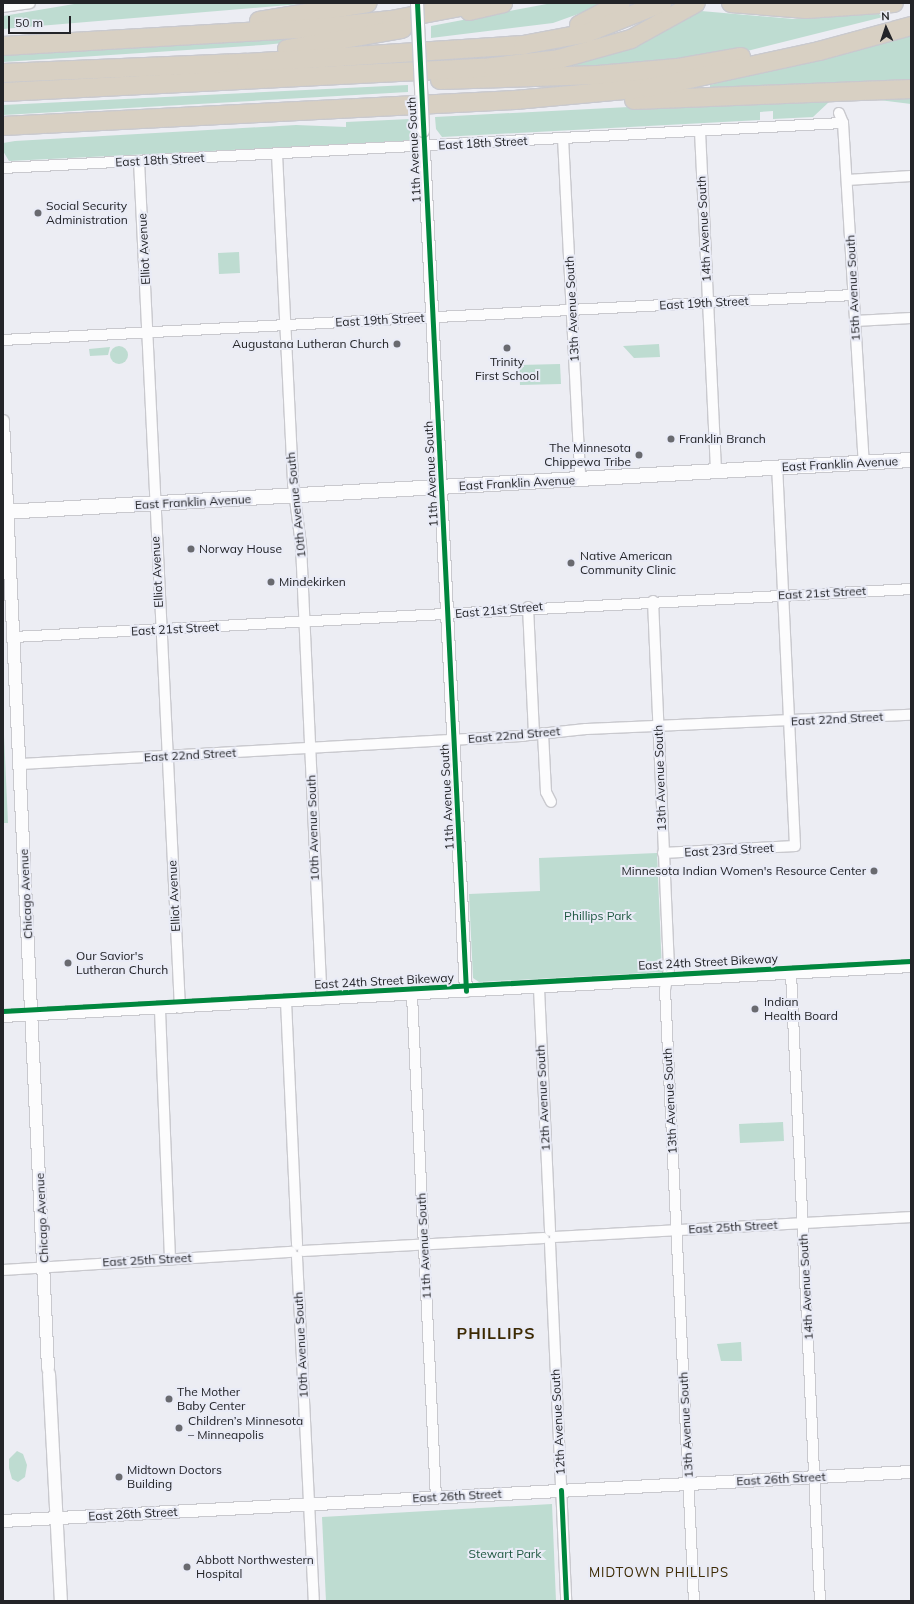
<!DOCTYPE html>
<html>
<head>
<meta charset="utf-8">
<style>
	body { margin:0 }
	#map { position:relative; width:914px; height:1604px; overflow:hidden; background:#ecedf3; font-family:Mulish,sans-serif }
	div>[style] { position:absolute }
	.green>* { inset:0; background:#bedcd1 }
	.round { border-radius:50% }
	.roads { filter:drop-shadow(1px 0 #c9c9ce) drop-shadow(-1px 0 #c9c9ce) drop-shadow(0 1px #c9c9ce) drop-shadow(0 -1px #c9c9ce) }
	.minor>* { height:10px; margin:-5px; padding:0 5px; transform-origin:5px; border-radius:5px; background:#fcfcfd }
	.tertiary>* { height:12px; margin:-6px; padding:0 6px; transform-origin:6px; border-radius:6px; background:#fcfcfd }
	.secondary>* { height:14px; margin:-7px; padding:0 7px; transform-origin:7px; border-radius:7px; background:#fcfcfd }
	.motorway>* { height:18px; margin:-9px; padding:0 9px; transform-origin:9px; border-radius:9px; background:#d8d0c3 }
	.bridges { filter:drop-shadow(1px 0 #c9c9ce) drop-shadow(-1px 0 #c9c9ce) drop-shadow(0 1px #c9c9ce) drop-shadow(0 -1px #c9c9ce) }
	.tertiary-bridge>* { height:12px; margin:-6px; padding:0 6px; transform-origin:6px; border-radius:6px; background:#fcfcfd }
	.cycleway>* { height:5px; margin:-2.5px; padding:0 2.5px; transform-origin:2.5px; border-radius:2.5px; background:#00873e }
	.dots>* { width:11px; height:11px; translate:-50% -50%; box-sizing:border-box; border:2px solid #e9ebf6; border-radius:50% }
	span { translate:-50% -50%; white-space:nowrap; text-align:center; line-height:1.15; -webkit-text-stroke:4px #e9ebf6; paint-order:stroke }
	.street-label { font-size:12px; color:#232428 }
	.poi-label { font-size:12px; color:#232428 }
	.left { translate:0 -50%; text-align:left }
	.right { translate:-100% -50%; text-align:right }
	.park-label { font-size:12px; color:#1f5842 }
	.neighbourhood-label { font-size:13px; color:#3d2a02; letter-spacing:1px }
	.district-label { font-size:16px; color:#3d2a02; font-weight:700; letter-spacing:1px }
	.frame { position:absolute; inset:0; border:4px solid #232428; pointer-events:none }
	.north { position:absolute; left:866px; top:8px; width:40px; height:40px; -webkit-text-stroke:3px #e9ebf6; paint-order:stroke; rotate:357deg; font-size:11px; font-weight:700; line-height:16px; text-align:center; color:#232428 }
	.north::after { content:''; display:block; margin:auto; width:14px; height:18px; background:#232428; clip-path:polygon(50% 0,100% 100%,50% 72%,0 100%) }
	.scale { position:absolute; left:8px; top:16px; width:63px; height:18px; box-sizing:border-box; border:2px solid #232428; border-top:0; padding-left:5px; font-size:12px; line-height:14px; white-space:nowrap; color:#232428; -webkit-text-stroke:3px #e9ebf6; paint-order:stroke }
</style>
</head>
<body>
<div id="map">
	<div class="green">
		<div style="clip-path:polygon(80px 3px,312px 3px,3px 29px,3px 16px)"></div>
		<div style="clip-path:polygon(552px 3px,609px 3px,553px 23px,431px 38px,431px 26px)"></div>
		<div style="clip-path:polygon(701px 11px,794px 19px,879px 14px,883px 17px,739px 53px,605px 71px,537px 68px,650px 37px)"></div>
		<div style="clip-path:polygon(911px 35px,911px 80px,710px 88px,710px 85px)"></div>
		<div style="clip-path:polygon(294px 39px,294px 42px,263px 45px,3px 62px,3px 55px)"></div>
		<div style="clip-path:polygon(408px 85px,408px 92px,3px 115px,3px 105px)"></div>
		<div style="clip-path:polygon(911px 94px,911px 104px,855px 97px,855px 101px,829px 102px,813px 117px,773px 119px,773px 111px,760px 112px,760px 120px,442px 137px,436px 129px,435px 117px,782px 99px)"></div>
		<div style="clip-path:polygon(410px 119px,411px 141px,9px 161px,3px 151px,3px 143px,15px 141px,296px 125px,346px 127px,346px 122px)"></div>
		<div style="clip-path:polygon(239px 252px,240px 273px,219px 274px,218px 253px)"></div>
		<div style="clip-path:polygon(659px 344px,660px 357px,634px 358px,623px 346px)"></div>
		<div class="round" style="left:110px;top:346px;width:18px;height:18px"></div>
		<div style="clip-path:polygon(110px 347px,108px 355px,90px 356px,89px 349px)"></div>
		<div style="clip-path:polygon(560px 364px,561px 384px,520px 385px,519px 365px)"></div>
		<div style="clip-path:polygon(3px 713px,8px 823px,3px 823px)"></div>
		<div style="clip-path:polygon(657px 853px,662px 972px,479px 982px,473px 978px,469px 894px,540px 891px,539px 858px)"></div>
		<div style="clip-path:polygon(783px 1122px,784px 1141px,740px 1143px,739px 1124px)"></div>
		<div style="clip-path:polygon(741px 1342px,742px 1361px,721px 1361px,717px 1344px)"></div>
		<div style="clip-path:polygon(17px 1451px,23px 1454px,27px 1465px,25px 1477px,18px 1482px,12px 1479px,9px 1468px,9px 1459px)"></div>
		<div style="clip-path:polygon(552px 1504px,556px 1601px,326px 1601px,322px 1517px)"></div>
	</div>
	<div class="roads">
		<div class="minor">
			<div style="left:3px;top:7px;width:27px;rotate:-8deg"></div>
			<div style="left:839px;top:113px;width:11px;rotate:68deg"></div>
			<div style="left:843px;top:123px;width:341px;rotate:86.5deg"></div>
			<div style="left:700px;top:131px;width:340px;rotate:87.3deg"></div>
			<div style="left:563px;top:138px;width:341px;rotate:87.1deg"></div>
			<div style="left:277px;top:154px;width:330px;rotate:87.2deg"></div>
			<div style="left:293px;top:484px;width:62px;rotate:82.5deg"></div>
			<div style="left:301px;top:545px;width:455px;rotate:87.4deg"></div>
			<div style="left:139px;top:161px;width:848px;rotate:87.23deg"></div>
			<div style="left:3px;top:168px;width:841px;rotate:-3.07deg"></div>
			<div style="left:847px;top:180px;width:64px;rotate:-3.6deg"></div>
			<div style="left:855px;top:321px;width:56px;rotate:-3.1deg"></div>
			<div style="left:3px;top:340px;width:852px;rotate:-3.03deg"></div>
			<div style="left:653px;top:601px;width:368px;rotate:87.5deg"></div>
			<div style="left:669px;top:969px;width:20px;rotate:101deg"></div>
			<div style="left:665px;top:989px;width:613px;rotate:87.29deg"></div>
			<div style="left:528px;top:607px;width:127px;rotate:87.3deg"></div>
			<div style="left:14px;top:637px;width:898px;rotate:-3.06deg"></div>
			<div style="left:543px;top:733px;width:59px;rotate:87.1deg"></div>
			<div style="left:546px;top:792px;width:11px;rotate:63deg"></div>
			<div style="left:21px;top:764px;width:501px;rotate:-3.21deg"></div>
			<div style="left:521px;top:736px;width:65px;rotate:-6.1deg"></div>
			<div style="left:586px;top:729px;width:325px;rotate:-2.5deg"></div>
			<div style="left:663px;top:853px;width:132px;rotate:-3deg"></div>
			<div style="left:795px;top:846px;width:378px;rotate:-92.7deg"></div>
			<div style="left:791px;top:973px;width:629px;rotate:87.36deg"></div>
			<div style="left:539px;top:988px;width:243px;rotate:87.4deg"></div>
			<div style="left:412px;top:995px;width:504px;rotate:87.27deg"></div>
			<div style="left:286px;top:1001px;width:244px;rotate:87.4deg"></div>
			<div style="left:160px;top:1010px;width:248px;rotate:87.7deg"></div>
			<div style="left:555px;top:1237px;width:357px;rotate:-3.2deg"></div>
			<div style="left:550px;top:1243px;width:358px;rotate:87.4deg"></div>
			<div style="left:303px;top:1251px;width:241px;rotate:-3.1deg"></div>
			<div style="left:297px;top:1257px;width:344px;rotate:87.2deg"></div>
			<div style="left:3px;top:1270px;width:289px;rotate:-3.6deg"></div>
		</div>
		<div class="tertiary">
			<div style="left:423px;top:131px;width:861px;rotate:87.14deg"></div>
			<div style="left:3px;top:421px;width:948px;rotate:87.28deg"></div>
			<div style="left:3px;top:1016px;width:909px;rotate:-3.15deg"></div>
			<div style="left:49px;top:1374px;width:227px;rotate:87deg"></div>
			<div style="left:3px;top:1521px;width:909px;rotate:-3.09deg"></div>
		</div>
		<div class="secondary">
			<div style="left:3px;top:512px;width:909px;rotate:-3.28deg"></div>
		</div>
		<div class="motorway">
			<div style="left:731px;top:3px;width:75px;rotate:4.6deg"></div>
			<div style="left:806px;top:9px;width:88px;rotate:-3.9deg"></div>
			<div style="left:469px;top:11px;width:35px;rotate:-13deg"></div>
			<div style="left:259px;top:21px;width:110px;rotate:-9.4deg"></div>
			<div style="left:579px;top:25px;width:47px;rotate:-27.6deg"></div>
			<div style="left:3px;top:46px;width:316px;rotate:-3.3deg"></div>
			<div style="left:318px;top:28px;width:73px;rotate:-6.3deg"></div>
			<div style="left:391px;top:20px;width:92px;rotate:-10.7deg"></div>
			<div style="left:287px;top:49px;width:117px;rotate:-9.9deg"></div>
			<div style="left:3px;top:73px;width:243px;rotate:-2.4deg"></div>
			<div style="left:246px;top:63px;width:278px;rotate:-3.7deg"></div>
			<div style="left:523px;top:45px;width:65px;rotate:-10.6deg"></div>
			<div style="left:587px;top:33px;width:81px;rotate:-21.8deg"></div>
			<div style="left:440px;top:80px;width:158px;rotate:-1.8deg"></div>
			<div style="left:598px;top:75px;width:79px;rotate:-5.1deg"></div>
			<div style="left:677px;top:68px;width:65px;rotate:-9.8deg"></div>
			<div style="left:3px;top:92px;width:490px;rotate:-2.9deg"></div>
			<div style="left:492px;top:67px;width:67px;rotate:-6.8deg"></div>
			<div style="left:559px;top:59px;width:75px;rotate:-15.5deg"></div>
			<div style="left:631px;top:39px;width:74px;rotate:-29deg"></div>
			<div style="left:634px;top:100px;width:277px;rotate:-2.3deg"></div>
			<div style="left:3px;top:126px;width:513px;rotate:-2.91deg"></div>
			<div style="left:515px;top:100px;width:134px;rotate:-5.2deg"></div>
			<div style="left:648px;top:88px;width:175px;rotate:-12.2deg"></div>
			<div style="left:819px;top:51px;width:95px;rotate:-15.2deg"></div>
		</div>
	</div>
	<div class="bridges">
		<div class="tertiary-bridge">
			<div style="left:417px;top:3px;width:128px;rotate:87.3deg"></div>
		</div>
	</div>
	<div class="cycleway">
		<div style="left:417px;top:3px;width:989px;rotate:87.16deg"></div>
		<div style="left:3px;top:1011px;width:909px;rotate:-3.15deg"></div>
		<div style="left:561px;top:1490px;width:111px;rotate:87.4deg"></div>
	</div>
	<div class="dots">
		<div style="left:38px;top:213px;background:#696a6f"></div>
		<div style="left:397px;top:344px;background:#696a6f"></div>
		<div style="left:507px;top:348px;background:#696a6f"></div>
		<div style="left:671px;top:439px;background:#696a6f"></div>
		<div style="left:639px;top:455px;background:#696a6f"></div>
		<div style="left:191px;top:549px;background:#696a6f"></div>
		<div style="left:571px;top:563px;background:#696a6f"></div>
		<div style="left:271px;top:582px;background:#696a6f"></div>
		<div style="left:874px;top:871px;background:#696a6f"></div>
		<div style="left:68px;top:963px;background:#696a6f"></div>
		<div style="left:755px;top:1009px;background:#696a6f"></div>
		<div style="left:169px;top:1399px;background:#696a6f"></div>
		<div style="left:179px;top:1428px;background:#696a6f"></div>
		<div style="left:119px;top:1477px;background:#696a6f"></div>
		<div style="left:187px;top:1567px;background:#696a6f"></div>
	</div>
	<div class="street-label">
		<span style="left:483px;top:143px;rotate:-3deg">East 18th Street</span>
		<span style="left:414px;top:150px;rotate:-93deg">11th Avenue South</span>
		<span style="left:160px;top:160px;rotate:-3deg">East 18th Street</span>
		<span style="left:704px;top:229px;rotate:-93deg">14th Avenue South</span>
		<span style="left:144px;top:249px;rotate:-93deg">Elliot Avenue</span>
		<span style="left:853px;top:288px;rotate:-93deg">15th Avenue South</span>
		<span style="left:704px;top:303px;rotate:-3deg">East 19th Street</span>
		<span style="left:572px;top:309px;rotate:-93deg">13th Avenue South</span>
		<span style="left:380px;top:320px;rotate:-3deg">East 19th Street</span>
		<span style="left:840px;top:464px;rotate:-3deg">East Franklin Avenue</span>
		<span style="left:431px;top:474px;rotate:-93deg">11th Avenue South</span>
		<span style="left:517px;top:483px;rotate:-3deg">East Franklin Avenue</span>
		<span style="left:193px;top:502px;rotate:-3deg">East Franklin Avenue</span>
		<span style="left:296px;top:505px;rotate:-96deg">10th Avenue South</span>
		<span style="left:157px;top:572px;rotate:-93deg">Elliot Avenue</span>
		<span style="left:822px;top:593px;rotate:-3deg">East 21st Street</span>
		<span style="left:499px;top:610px;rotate:-5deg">East 21st Street</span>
		<span style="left:175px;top:629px;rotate:-3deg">East 21st Street</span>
		<span style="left:837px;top:719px;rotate:-3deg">East 22nd Street</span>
		<span style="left:514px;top:735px;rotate:-5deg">East 22nd Street</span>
		<span style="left:190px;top:755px;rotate:-3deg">East 22nd Street</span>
		<span style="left:660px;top:778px;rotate:-92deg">13th Avenue South</span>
		<span style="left:447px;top:797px;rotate:-93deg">11th Avenue South</span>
		<span style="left:313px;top:828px;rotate:-92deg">10th Avenue South</span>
		<span style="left:729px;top:850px;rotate:-3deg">East 23rd Street</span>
		<span style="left:26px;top:894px;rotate:-93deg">Chicago Avenue</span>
		<span style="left:174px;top:896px;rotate:-93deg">Elliot Avenue</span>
		<span style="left:708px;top:962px;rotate:-3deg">East 24th Street Bikeway</span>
		<span style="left:384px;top:981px;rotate:-3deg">East 24th Street Bikeway</span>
		<span style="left:543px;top:1098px;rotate:-93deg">12th Avenue South</span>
		<span style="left:670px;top:1101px;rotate:-93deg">13th Avenue South</span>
		<span style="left:42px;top:1218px;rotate:-93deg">Chicago Avenue</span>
		<span style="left:733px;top:1227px;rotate:-3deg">East 25th Street</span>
		<span style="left:424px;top:1246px;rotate:-93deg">11th Avenue South</span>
		<span style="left:147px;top:1260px;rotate:-3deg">East 25th Street</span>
		<span style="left:806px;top:1287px;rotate:-93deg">14th Avenue South</span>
		<span style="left:301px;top:1345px;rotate:-93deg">10th Avenue South</span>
		<span style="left:558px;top:1422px;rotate:-93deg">12th Avenue South</span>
		<span style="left:686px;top:1425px;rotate:-93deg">13th Avenue South</span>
		<span style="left:781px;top:1479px;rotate:-3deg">East 26th Street</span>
		<span style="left:457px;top:1496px;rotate:-3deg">East 26th Street</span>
		<span style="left:133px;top:1514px;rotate:-3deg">East 26th Street</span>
	</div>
	<div class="poi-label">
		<span class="left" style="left:46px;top:213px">Social Security<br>Administration</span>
		<span class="right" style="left:389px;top:344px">Augustana Lutheran Church</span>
		<span style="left:507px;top:369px">Trinity<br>First School</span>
		<span class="left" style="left:679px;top:439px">Franklin Branch</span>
		<span class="right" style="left:631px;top:455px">The Minnesota<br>Chippewa Tribe</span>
		<span class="left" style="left:199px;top:549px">Norway House</span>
		<span class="left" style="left:580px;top:563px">Native American<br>Community Clinic</span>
		<span class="left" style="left:279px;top:582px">Mindekirken</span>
		<span class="right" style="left:866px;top:871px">Minnesota Indian Women's Resource Center</span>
		<span class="left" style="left:76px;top:963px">Our Savior's<br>Lutheran Church</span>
		<span class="left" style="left:764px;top:1009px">Indian<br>Health Board</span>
		<span class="left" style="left:177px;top:1399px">The Mother<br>Baby Center</span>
		<span class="left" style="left:188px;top:1428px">Children’s Minnesota<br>– Minneapolis</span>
		<span class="left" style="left:127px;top:1477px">Midtown Doctors<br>Building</span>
		<span class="left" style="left:196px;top:1567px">Abbott Northwestern<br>Hospital</span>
	</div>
	<div class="park-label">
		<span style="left:598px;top:916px">Phillips Park</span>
		<span style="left:505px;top:1554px">Stewart Park</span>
	</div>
	<div class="neighbourhood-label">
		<span style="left:659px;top:1572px">MIDTOWN PHILLIPS</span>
	</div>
	<div class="district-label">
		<span style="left:496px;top:1333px">PHILLIPS</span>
	</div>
	<div class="frame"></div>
	<div class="north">N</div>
	<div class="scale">50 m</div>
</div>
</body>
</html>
